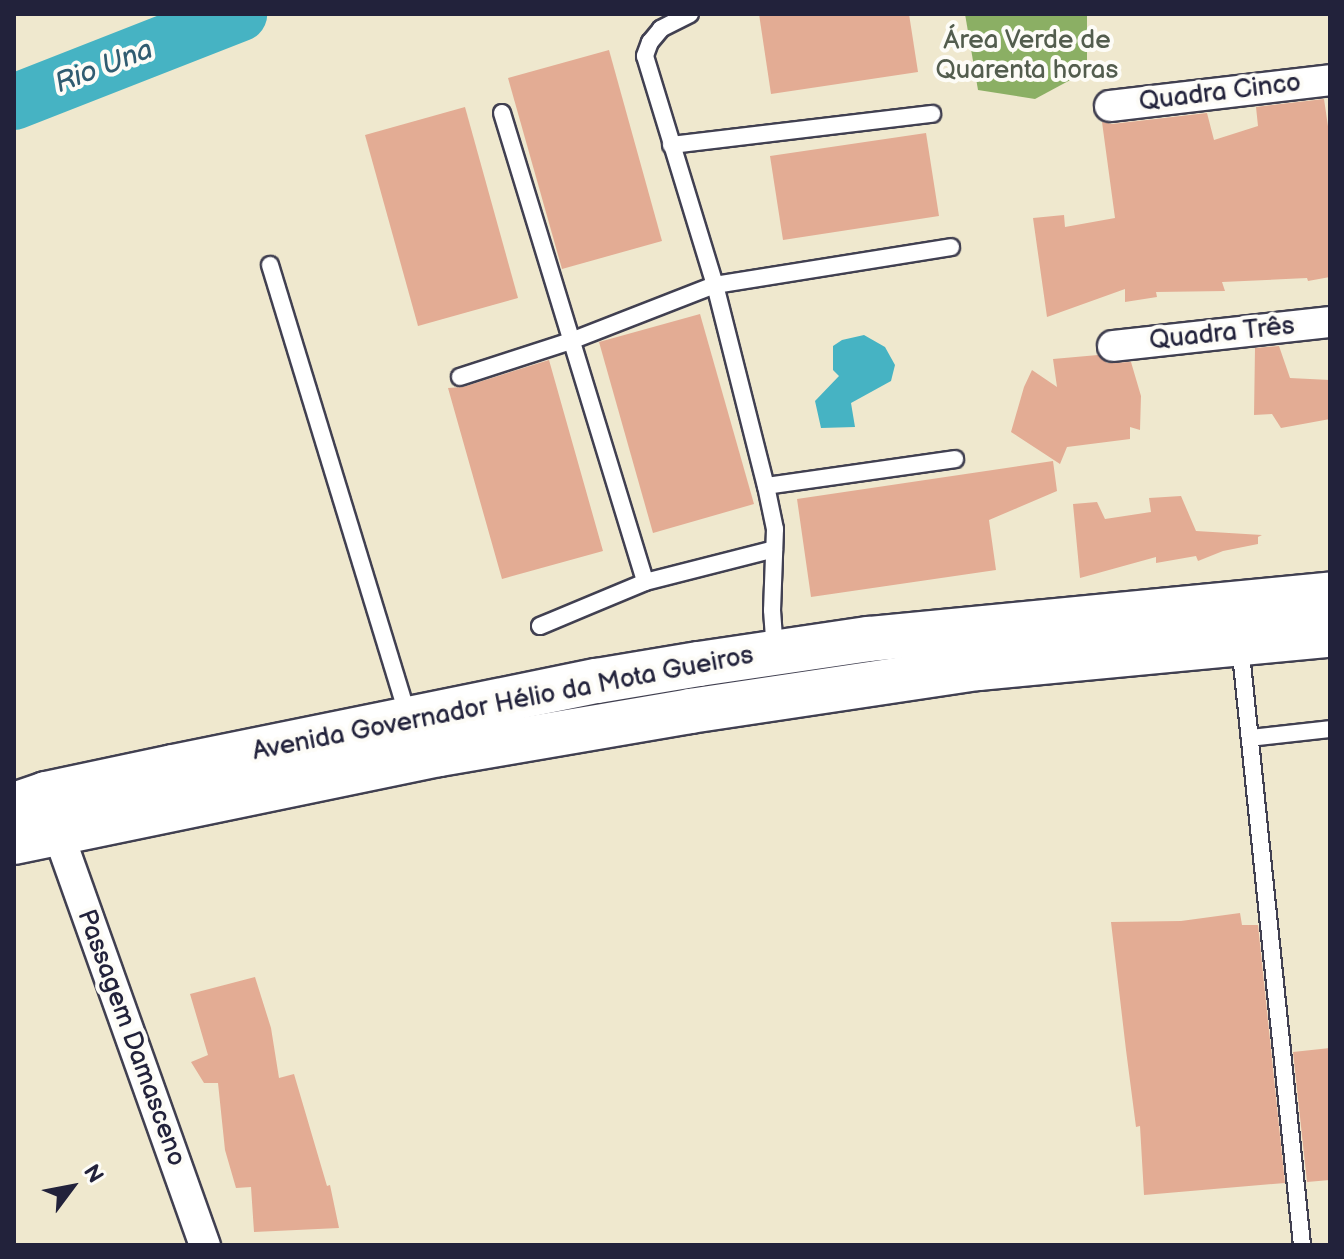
<!DOCTYPE html>
<html>
<head>
<meta charset="utf-8">
<style>
	body { margin:0 }
	#map { position:relative; width:1344px; height:1259px; overflow:hidden; background:#efe8ce; font-family:"Balsamiq Sans",sans-serif }
	div>[style] { position:absolute }
	.forest>* { inset:0; background:#8baf64 }
	.water>* { inset:0; background:#46b3c3 }
	.river>* { height:56px; margin:-28px; padding:0 28px; transform-origin:28px; border-radius:28px; background:#46b3c3 }
	.building>* { inset:0; background:#e3ac94 }
	.roads { filter:drop-shadow(2px 0 #414051) drop-shadow(-2px 0 #414051) drop-shadow(0 2px #414051) drop-shadow(0 -2px #414051) }
	.service>* { height:16px; margin:-8px; padding:0 8px; transform-origin:8px; border-radius:8px; background:#fff }
	.minor>* { height:30px; margin:-15px; padding:0 15px; transform-origin:15px; border-radius:15px; background:#fff }
	.secondary>* { height:44px; margin:-22px; padding:0 22px; transform-origin:22px; border-radius:22px; background:#fff }
	span { translate:-50% -50%; white-space:nowrap; text-align:center; line-height:1.15; -webkit-text-stroke:8px #fdfcf7; paint-order:stroke }
	.park-label { font-size:26px; color:#535d4e }
	.street-label { font-size:26px; color:#22223b }
	.water-label { font-size:28px; color:#305c71; font-style:italic }
	.frame { position:absolute; inset:0; border:16px solid #22223b; pointer-events:none }
	.north { position:absolute; left:32px; top:1147px; width:80px; height:80px; -webkit-text-stroke:6px #fdfcf7; paint-order:stroke; rotate:58deg; font-size:22px; font-weight:700; line-height:32px; text-align:center; color:#22223b }
	.north::after { content:''; display:block; margin:auto; width:28px; height:36px; background:#22223b; clip-path:polygon(50% 0,100% 100%,50% 72%,0 100%) }
</style>
</head>
<body>
<div id="map">
	<div class="forest">
		<div style="clip-path:polygon(965px 14px,1087px 14px,1087px 71px,1035px 99px,978px 90px)"></div>
	</div>
	<div class="water">
		<div style="clip-path:polygon(864px 335px,885px 347px,895px 365px,891px 381px,851px 403px,855px 427px,821px 428px,815px 401px,839px 376px,833px 370px,833px 346px,842px 340px)"></div>
	</div>
	<div class="river">
		<div style="left:14px;top:102px;width:242px;rotate:-21.4deg"></div>
	</div>
	<div class="building">
		<div style="clip-path:polygon(759px 14px,909px 14px,918px 72px,771px 94px)"></div>
		<div style="clip-path:polygon(609px 50px,662px 241px,562px 269px,508px 78px)"></div>
		<div style="clip-path:polygon(1324px 99px,1330px 140px,1330px 277px,1308px 281px,1307px 278px,1222px 282px,1225px 291px,1156px 292px,1157px 297px,1125px 302px,1125px 289px,1047px 317px,1033px 218px,1064px 215px,1065px 227px,1115px 218px,1102px 122px,1112px 124px,1207px 113px,1214px 140px,1258px 126px,1256px 107px)"></div>
		<div style="clip-path:polygon(465px 107px,518px 298px,418px 326px,365px 135px)"></div>
		<div style="clip-path:polygon(926px 133px,939px 216px,783px 240px,770px 156px)"></div>
		<div style="clip-path:polygon(700px 314px,754px 504px,653px 533px,599px 342px)"></div>
		<div style="clip-path:polygon(1279px 346px,1290px 378px,1330px 380px,1330px 419px,1281px 428px,1272px 414px,1254px 415px,1255px 348px)"></div>
		<div style="clip-path:polygon(1098px 355px,1107px 363px,1131px 362px,1141px 396px,1140px 430px,1130px 427px,1130px 439px,1067px 447px,1060px 464px,1011px 432px,1024px 387px,1032px 370px,1057px 387px,1053px 359px)"></div>
		<div style="clip-path:polygon(549px 360px,603px 551px,502px 579px,448px 388px,463px 387px)"></div>
		<div style="clip-path:polygon(1053px 461px,1057px 491px,989px 520px,996px 570px,811px 597px,797px 499px)"></div>
		<div style="clip-path:polygon(1181px 496px,1196px 531px,1262px 535px,1258px 537px,1258px 544px,1223px 551px,1198px 561px,1196px 556px,1156px 563px,1156px 557px,1080px 578px,1073px 504px,1097px 502px,1105px 519px,1151px 512px,1149px 498px)"></div>
		<div style="clip-path:polygon(1240px 913px,1242px 925px,1258px 925px,1285px 1183px,1144px 1195px,1140px 1126px,1136px 1127px,1126px 1050px,1111px 922px,1181px 921px)"></div>
		<div style="clip-path:polygon(255px 977px,271px 1028px,279px 1078px,294px 1074px,327px 1186px,330px 1185px,339px 1228px,254px 1232px,251px 1187px,236px 1188px,225px 1150px,218px 1083px,204px 1083px,191px 1062px,208px 1055px,190px 994px)"></div>
		<div style="clip-path:polygon(1330px 1048px,1330px 1180px,1307px 1182px,1293px 1052px)"></div>
	</div>
	<div class="roads">
		<div class="service">
			<div style="left:690px;top:14px;width:33px;rotate:153deg"></div>
			<div style="left:661px;top:29px;width:17px;rotate:130deg"></div>
			<div style="left:650px;top:42px;width:15px;rotate:110deg"></div>
			<div style="left:645px;top:56px;width:239px;rotate:73deg"></div>
			<div style="left:715px;top:285px;width:207px;rotate:75.8deg"></div>
			<div style="left:766px;top:486px;width:44px;rotate:78.2deg"></div>
			<div style="left:775px;top:529px;width:81px;rotate:92.1deg"></div>
			<div style="left:772px;top:610px;width:42px;rotate:85.9deg"></div>
			<div style="left:502px;top:113px;width:490px;rotate:73deg"></div>
			<div style="left:671px;top:145px;width:263px;rotate:-6.8deg"></div>
			<div style="left:270px;top:265px;width:475px;rotate:73deg"></div>
			<div style="left:460px;top:377px;width:117px;rotate:-18deg"></div>
			<div style="left:571px;top:341px;width:155px;rotate:-21.3deg"></div>
			<div style="left:715px;top:285px;width:239px;rotate:-9.1deg"></div>
			<div style="left:766px;top:486px;width:191px;rotate:-8.1deg"></div>
			<div style="left:540px;top:626px;width:114px;rotate:-22.7deg"></div>
			<div style="left:645px;top:582px;width:133px;rotate:-14.3deg"></div>
			<div style="left:1240px;top:644px;width:604px;rotate:84.11deg"></div>
			<div style="left:1250px;top:738px;width:81px;rotate:-6.4deg"></div>
		</div>
		<div class="minor">
			<div style="left:1110px;top:106px;width:222px;rotate:-6.7deg"></div>
			<div style="left:1113px;top:346px;width:218px;rotate:-6.3deg"></div>
			<div style="left:57px;top:830px;width:441px;rotate:70.4deg"></div>
		</div>
		<div class="secondary">
			<div style="left:14px;top:805px;width:34px;rotate:-19deg"></div>
			<div style="left:46px;top:794px;width:130px;rotate:-12deg"></div>
			<div style="left:173px;top:767px;width:433px;rotate:-11.5deg"></div>
			<div style="left:597px;top:681px;width:103px;rotate:-9.5deg"></div>
			<div style="left:699px;top:664px;width:172px;rotate:-8.4deg"></div>
			<div style="left:869px;top:639px;width:463px;rotate:-5.5deg"></div>
			<div style="left:14px;top:842px;width:434px;rotate:-11.7deg"></div>
			<div style="left:439px;top:754px;width:255px;rotate:-9.7deg"></div>
			<div style="left:690px;top:711px;width:292px;rotate:-8.5deg"></div>
			<div style="left:979px;top:668px;width:353px;rotate:-5.4deg"></div>
		</div>
	</div>
	<div class="park-label">
		<span style="left:1027px;top:56px">Área Verde de<br>Quarenta horas</span>
	</div>
	<div class="street-label">
		<span style="left:1220px;top:93px;rotate:-7deg">Quadra Cinco</span>
		<span style="left:1222px;top:334px;rotate:-6deg">Quadra Três</span>
		<span style="left:503px;top:704px;rotate:-11deg">Avenida Governador Hélio da Mota Gueiros</span>
		<span style="left:131px;top:1038px;rotate:70deg">Passagem Damasceno</span>
	</div>
	<div class="water-label">
		<span style="left:104px;top:67px;rotate:-21deg">Rio Una</span>
	</div>
	<div class="frame"></div>
	<div class="north">N</div>
</div>
</body>
</html>
